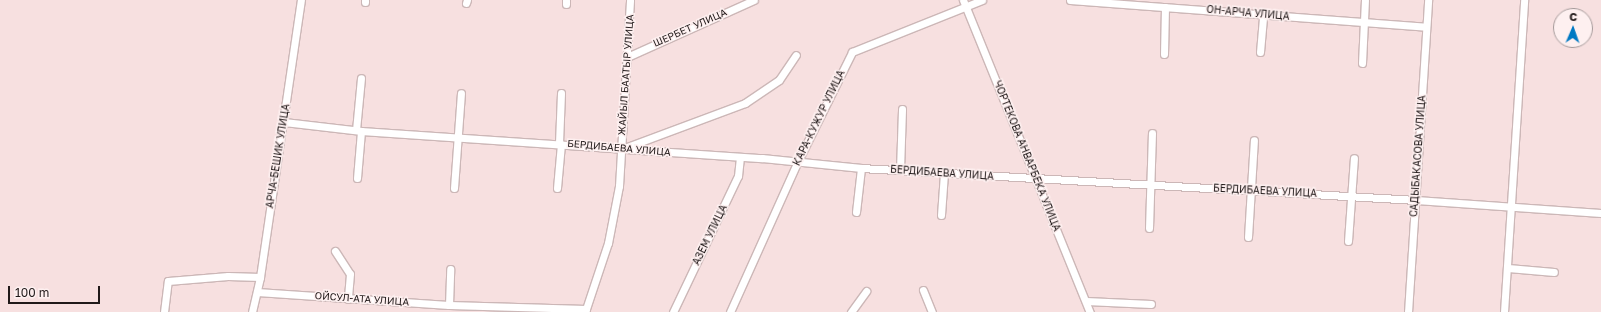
<!DOCTYPE html>
<html>
<head>
<meta charset="utf-8">
<style>
	body { margin:0 }
	#map { position:relative; width:1601px; height:312px; overflow:hidden; background:#f7e0e0; font-family:"Golos Text",sans-serif }
	div>[style] { position:absolute }
	.roads { filter:drop-shadow(1px 0 #ccb7b7) drop-shadow(-1px 0 #ccb7b7) drop-shadow(0 1px #ccb7b7) drop-shadow(0 -1px #ccb7b7) }
	.minor>* { height:7px; margin:-3.5px; padding:0 3.5px; transform-origin:3.5px; border-radius:3.5px; background:#fff }
	span { translate:-50% -50%; white-space:nowrap; text-align:center; line-height:1.15; -webkit-text-stroke:3px #fef0f0; paint-order:stroke }
	.street-label { font-size:10px; color:#201919 }
	.north { position:absolute; left:1553px; top:8px; width:40px; height:40px; box-sizing:border-box; background:#fef0f0; border:1px solid #a59a9a; border-radius:50%; rotate:2deg; font-size:11px; font-weight:700; line-height:16px; text-align:center; color:#201919 }
	.north::after { content:''; display:block; margin:auto; width:14px; height:18px; background:#0079c3; clip-path:polygon(50% 0,100% 100%,50% 72%,0 100%) }
	.scale { position:absolute; left:8px; top:286px; width:92px; height:18px; box-sizing:border-box; border:2px solid #201919; border-top:0; padding-left:5px; font-size:12px; line-height:14px; white-space:nowrap; color:#201919; -webkit-text-stroke:3px #fef0f0; paint-order:stroke }
</style>
</head>
<body>
<div id="map">
	<div class="roads">
		<div class="minor">
			<div style="left:963px;top:0;width:337px;rotate:67.9deg"></div>
			<div style="left:1070px;top:0;width:357px;rotate:4.3deg"></div>
			<div style="left:365px;top:2px;width:2px;rotate:-90deg"></div>
			<div style="left:466px;top:3px;width:3px;rotate:-72deg"></div>
			<div style="left:566px;top:4px;width:4px;rotate:-90deg"></div>
			<div style="left:1260px;top:52px;width:37px;rotate:-85deg"></div>
			<div style="left:1164px;top:54px;width:47px;rotate:-88.8deg"></div>
			<div style="left:627px;top:57px;width:139px;rotate:-24.2deg"></div>
			<div style="left:1362px;top:63px;width:63px;rotate:-87.3deg"></div>
			<div style="left:284px;top:122px;width:78px;rotate:6.7deg"></div>
			<div style="left:361px;top:131px;width:402px;rotate:3.9deg"></div>
			<div style="left:762px;top:158px;width:100px;rotate:5.8deg"></div>
			<div style="left:861px;top:168px;width:556px;rotate:3.3deg"></div>
			<div style="left:1416px;top:200px;width:185px;rotate:4deg"></div>
			<div style="left:356px;top:130px;width:52px;rotate:-84.5deg"></div>
			<div style="left:559px;top:143px;width:50px;rotate:-87.7deg"></div>
			<div style="left:627px;top:147px;width:126px;rotate:-20.4deg"></div>
			<div style="left:745px;top:103px;width:41px;rotate:-34.1deg"></div>
			<div style="left:779px;top:80px;width:30px;rotate:-56deg"></div>
			<div style="left:900px;top:170px;width:61px;rotate:-88.1deg"></div>
			<div style="left:357px;top:178px;width:47px;rotate:-85.1deg"></div>
			<div style="left:454px;top:188px;width:95px;rotate:-85.8deg"></div>
			<div style="left:557px;top:188px;width:44px;rotate:-84.8deg"></div>
			<div style="left:856px;top:212px;width:44px;rotate:-83.5deg"></div>
			<div style="left:941px;top:215px;width:42px;rotate:-85.9deg"></div>
			<div style="left:1149px;top:228px;width:95px;rotate:-88.2deg"></div>
			<div style="left:1248px;top:237px;width:97px;rotate:-86.5deg"></div>
			<div style="left:1348px;top:241px;width:83px;rotate:-85.9deg"></div>
			<div style="left:335px;top:251px;width:27px;rotate:57deg"></div>
			<div style="left:350px;top:274px;width:25px;rotate:95deg"></div>
			<div style="left:1508px;top:268px;width:46px;rotate:5deg"></div>
			<div style="left:923px;top:290px;width:24px;rotate:68deg"></div>
			<div style="left:257px;top:292px;width:192px;rotate:3.9deg"></div>
			<div style="left:449px;top:305px;width:137px;rotate:1.7deg"></div>
			<div style="left:1086px;top:301px;width:65px;rotate:2.6deg"></div>
			<div style="left:449px;top:305px;width:36px;rotate:-88deg"></div>
			<div style="left:164px;top:312px;width:31px;rotate:-83deg"></div>
			<div style="left:168px;top:281px;width:60px;rotate:-4.8deg"></div>
			<div style="left:228px;top:276px;width:32px;rotate:2deg"></div>
			<div style="left:252px;top:312px;width:36px;rotate:-77deg"></div>
			<div style="left:260px;top:277px;width:280px;rotate:-81.6deg"></div>
			<div style="left:585px;top:312px;width:73px;rotate:-71.6deg"></div>
			<div style="left:608px;top:243px;width:58px;rotate:-79.1deg"></div>
			<div style="left:619px;top:186px;width:186px;rotate:-86.6deg"></div>
			<div style="left:673px;top:312px;width:151px;rotate:-64.5deg"></div>
			<div style="left:738px;top:176px;width:19px;rotate:-84deg"></div>
			<div style="left:730px;top:312px;width:163px;rotate:-65.8deg"></div>
			<div style="left:797px;top:163px;width:124px;rotate:-63.6deg"></div>
			<div style="left:852px;top:52px;width:140px;rotate:-21.8deg"></div>
			<div style="left:851px;top:312px;width:26px;rotate:-54deg"></div>
			<div style="left:1408px;top:312px;width:313px;rotate:-86.3deg"></div>
			<div style="left:1504px;top:312px;width:313px;rotate:-86.3deg"></div>
		</div>
	</div>
	<div class="street-label">
		<span style="left:1248px;top:13px;rotate:5deg">ОН-АРЧА УЛИЦА</span>
		<span style="left:690px;top:28px;rotate:-24deg">ШЕРБЕТ УЛИЦА</span>
		<span style="left:626px;top:75px;rotate:-86deg">ЖАЙЫЛ БААТЫР УЛИЦА</span>
		<span style="left:819px;top:118px;rotate:-64deg">КАРА-КУЖУР УЛИЦА</span>
		<span style="left:619px;top:148px;rotate:5deg">БЕРДИБАЕВА УЛИЦА</span>
		<span style="left:278px;top:156px;rotate:-81deg">АРЧА-БЕШИК УЛИЦА</span>
		<span style="left:1027px;top:156px;rotate:68deg">ЧОРТЕКОВА АНВАРБЕКА УЛИЦА</span>
		<span style="left:1418px;top:156px;rotate:-86deg">САДЫБАКАСОВА УЛИЦА</span>
		<span style="left:942px;top:173px;rotate:4deg">БЕРДИБАЕВА УЛИЦА</span>
		<span style="left:1265px;top:191px;rotate:3deg">БЕРДИБАЕВА УЛИЦА</span>
		<span style="left:710px;top:235px;rotate:-64deg">АЗЕМ УЛИЦА</span>
		<span style="left:362px;top:299px;rotate:4deg">ОЙСУЛ-АТА УЛИЦА</span>
	</div>
	<div class="north">С</div>
	<div class="scale">100 m</div>
</div>
</body>
</html>
